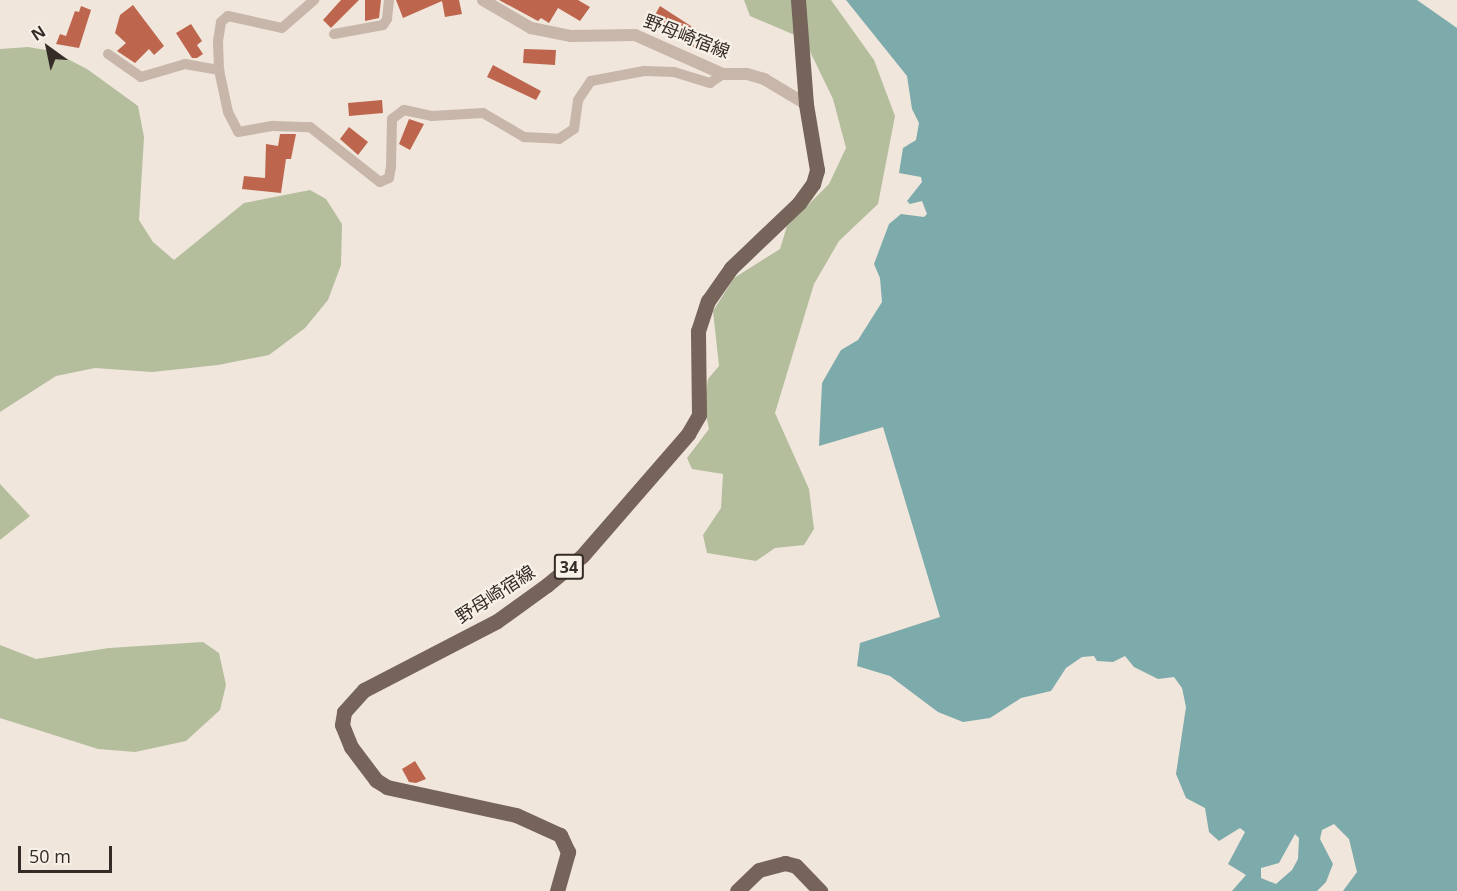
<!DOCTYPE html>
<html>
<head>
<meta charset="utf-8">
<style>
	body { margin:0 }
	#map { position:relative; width:1457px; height:891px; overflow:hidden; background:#f0e6dc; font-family:"Open Sans","Noto Sans JP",sans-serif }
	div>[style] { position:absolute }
	.green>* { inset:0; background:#b4be9d }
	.water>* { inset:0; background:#7daaab }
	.building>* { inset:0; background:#bd664d }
	.minor>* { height:10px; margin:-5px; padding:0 5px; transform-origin:5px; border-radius:5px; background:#c7b6a9 }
	.tertiary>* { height:12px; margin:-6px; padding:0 6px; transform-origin:6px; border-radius:6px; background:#c7b6a9 }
	.primary>* { height:15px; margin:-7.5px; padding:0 7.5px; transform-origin:7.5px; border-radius:7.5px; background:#76635a }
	span { translate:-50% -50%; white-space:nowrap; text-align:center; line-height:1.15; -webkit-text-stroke:4.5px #f8f1e8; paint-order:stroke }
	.shield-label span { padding:2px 4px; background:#f8f1e8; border:2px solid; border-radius:4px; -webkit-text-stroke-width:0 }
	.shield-label { font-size:16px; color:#352c28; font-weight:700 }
	.street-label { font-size:18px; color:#352c28 }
	.north { position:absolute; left:18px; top:18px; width:60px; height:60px; -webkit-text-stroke:4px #f8f1e8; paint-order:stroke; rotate:327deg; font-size:16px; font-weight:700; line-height:24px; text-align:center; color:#352c28 }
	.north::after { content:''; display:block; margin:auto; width:21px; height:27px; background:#352c28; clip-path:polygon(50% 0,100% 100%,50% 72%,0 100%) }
	.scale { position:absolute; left:18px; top:846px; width:94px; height:27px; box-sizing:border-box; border:3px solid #352c28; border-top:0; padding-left:8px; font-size:18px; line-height:21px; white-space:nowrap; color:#352c28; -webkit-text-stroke:4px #f8f1e8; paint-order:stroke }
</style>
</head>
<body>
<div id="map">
	<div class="green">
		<div style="clip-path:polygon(744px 0,831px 0,874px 60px,895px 116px,878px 204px,839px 241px,814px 284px,775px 413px,809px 489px,814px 529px,804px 545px,775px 548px,756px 561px,707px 553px,703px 535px,721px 508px,723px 474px,692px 469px,687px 458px,709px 429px,704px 405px,708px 379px,719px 366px,713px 311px,734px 278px,780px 249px,787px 226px,829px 184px,846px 148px,833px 99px,804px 39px,750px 16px)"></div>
		<div style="clip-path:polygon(28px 47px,52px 51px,87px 69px,138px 106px,144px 137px,139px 220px,153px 242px,174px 260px,244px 203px,310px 190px,326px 199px,342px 224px,341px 265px,328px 300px,305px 328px,269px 355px,218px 365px,152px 372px,95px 368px,56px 376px,0 412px,0 49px)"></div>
		<div style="clip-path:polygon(0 484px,30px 516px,0 540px)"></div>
		<div style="clip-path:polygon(203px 642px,219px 653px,226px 685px,220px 710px,186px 741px,135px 752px,98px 749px,0 718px,0 645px,36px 659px,109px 648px)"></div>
	</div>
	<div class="water">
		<div style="clip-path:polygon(evenodd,846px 0,1417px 0,1457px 28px,1457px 891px,1343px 891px,1357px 872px,1349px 839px,1334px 824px,1322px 830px,1320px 839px,1333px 864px,1326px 882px,1317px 891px,1232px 891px,1246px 875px,1228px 864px,1245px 832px,1240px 828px,1219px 841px,1209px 832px,1205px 808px,1186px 798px,1176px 774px,1186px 707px,1182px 688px,1174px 677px,1158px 679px,1134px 667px,1125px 656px,1113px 662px,1097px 661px,1094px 656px,1082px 657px,1066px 668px,1051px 691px,1021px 698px,990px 718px,963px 722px,938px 712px,890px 676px,857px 666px,860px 643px,940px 617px,883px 427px,819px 446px,822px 383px,841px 350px,858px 340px,882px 302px,880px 278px,874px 264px,889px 224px,901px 214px,924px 217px,927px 214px,922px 201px,910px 204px,907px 201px,922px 182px,921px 177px,899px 173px,903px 148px,916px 140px,919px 123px,912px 109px,907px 76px,846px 0,1295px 834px,1299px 838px,1298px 859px,1292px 870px,1276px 884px,1261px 878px,1261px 868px,1279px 863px,1295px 834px)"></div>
	</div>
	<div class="building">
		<div style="clip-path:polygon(341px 0,359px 0,331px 28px,323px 20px)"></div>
		<div style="clip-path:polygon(365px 0,381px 0,379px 18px,365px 21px)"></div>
		<div style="clip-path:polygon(396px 0,459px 0,462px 14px,445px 17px,442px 1px,403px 18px)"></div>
		<div style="clip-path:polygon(499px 0,578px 0,590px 7px,580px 21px,558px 8px,549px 23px,541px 18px,538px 21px)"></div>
		<div style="clip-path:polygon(133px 5px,164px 46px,154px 55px,149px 49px,135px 63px,117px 51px,126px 43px,115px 33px,120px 15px)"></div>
		<div style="clip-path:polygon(81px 6px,91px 10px,79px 48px,56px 44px,60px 34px,66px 36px,75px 11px,79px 12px)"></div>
		<div style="clip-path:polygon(660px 6px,708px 37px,700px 51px,651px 22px)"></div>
		<div style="clip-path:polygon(191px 24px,202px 41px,197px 45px,203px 54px,197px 58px,192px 58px,176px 33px)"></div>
		<div style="clip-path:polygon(524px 49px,556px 50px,555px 65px,523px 63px)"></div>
		<div style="clip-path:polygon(493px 65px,541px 91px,536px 100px,487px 77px)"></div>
		<div style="clip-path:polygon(382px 100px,383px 113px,349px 116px,348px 103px)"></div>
		<div style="clip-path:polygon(409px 119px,424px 124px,410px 150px,399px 144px)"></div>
		<div style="clip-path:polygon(349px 127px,368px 142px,358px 155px,340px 139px)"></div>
		<div style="clip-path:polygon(280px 134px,296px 134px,291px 159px,286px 159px,281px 193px,242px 189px,244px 176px,265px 178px,266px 144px,278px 146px)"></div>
		<div style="clip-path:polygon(415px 761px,426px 779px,416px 783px,409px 782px,402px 769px)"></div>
	</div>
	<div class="minor">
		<div style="left:334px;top:34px;width:50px;rotate:-10.4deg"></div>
		<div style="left:383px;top:25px;width:7px;rotate:-56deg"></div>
		<div style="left:387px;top:19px;width:19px;rotate:-84deg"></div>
		<div style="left:108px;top:54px;width:40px;rotate:34.9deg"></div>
		<div style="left:141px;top:77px;width:46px;rotate:-16.5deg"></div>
		<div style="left:185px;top:64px;width:35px;rotate:10deg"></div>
		<div style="left:219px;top:70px;width:43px;rotate:77.9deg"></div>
		<div style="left:228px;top:112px;width:22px;rotate:63deg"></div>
		<div style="left:238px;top:132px;width:36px;rotate:-10deg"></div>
		<div style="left:273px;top:126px;width:37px;rotate:2deg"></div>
		<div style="left:310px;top:127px;width:89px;rotate:38.2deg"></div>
		<div style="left:380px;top:182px;width:10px;rotate:-24deg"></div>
		<div style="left:389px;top:178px;width:11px;rotate:-80deg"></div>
		<div style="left:391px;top:167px;width:48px;rotate:-88.8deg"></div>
		<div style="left:392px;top:119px;width:15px;rotate:-37deg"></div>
		<div style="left:404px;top:110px;width:29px;rotate:12deg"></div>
		<div style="left:432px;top:116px;width:51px;rotate:-3.4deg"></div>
		<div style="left:483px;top:113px;width:48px;rotate:30.3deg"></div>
		<div style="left:524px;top:137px;width:35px;rotate:3deg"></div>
		<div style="left:559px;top:139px;width:18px;rotate:-34deg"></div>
		<div style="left:574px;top:129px;width:29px;rotate:-82deg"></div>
		<div style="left:578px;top:100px;width:23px;rotate:-56deg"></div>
		<div style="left:591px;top:81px;width:54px;rotate:-10.7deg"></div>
		<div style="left:644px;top:71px;width:30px;rotate:2deg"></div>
		<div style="left:674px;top:72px;width:38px;rotate:17deg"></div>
		<div style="left:710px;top:83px;width:16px;rotate:-35deg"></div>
		<div style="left:219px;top:70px;width:29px;rotate:-92deg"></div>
		<div style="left:218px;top:41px;width:19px;rotate:-81deg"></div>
		<div style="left:221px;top:22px;width:9px;rotate:-41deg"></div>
		<div style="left:228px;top:16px;width:55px;rotate:12.5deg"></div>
		<div style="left:282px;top:28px;width:43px;rotate:-41.2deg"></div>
	</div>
	<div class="tertiary">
		<div style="left:483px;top:0;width:56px;rotate:30.3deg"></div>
		<div style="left:531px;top:28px;width:41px;rotate:11.3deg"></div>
		<div style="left:571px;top:36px;width:64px;rotate:-0.9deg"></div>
		<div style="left:635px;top:35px;width:96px;rotate:23.9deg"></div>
		<div style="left:723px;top:74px;width:24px"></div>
		<div style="left:747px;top:74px;width:18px;rotate:16deg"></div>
		<div style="left:764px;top:79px;width:49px;rotate:30.8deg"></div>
	</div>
	<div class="primary">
		<div style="left:557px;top:891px;width:41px;rotate:-74.2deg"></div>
		<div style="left:568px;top:852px;width:19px;rotate:-115deg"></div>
		<div style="left:560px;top:835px;width:48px;rotate:-155.6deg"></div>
		<div style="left:516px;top:815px;width:132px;rotate:-167.8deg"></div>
		<div style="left:387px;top:787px;width:13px;rotate:-148deg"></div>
		<div style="left:376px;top:780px;width:41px;rotate:-127.1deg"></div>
		<div style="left:351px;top:747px;width:24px;rotate:-112deg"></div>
		<div style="left:342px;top:725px;width:13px;rotate:-81deg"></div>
		<div style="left:344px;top:712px;width:30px;rotate:-48deg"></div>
		<div style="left:364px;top:690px;width:150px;rotate:-27.4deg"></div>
		<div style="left:497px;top:621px;width:62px;rotate:-35.8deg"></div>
		<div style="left:547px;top:585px;width:45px;rotate:-39.6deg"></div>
		<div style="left:582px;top:556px;width:162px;rotate:-49deg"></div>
		<div style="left:688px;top:434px;width:22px;rotate:-60deg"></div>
		<div style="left:699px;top:415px;width:84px;rotate:-90.7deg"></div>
		<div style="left:698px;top:331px;width:32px;rotate:-72deg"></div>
		<div style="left:708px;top:301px;width:40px;rotate:-55.1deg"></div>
		<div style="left:731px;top:268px;width:94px;rotate:-43.7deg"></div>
		<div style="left:799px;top:203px;width:24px;rotate:-54deg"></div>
		<div style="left:813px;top:184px;width:15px;rotate:-74deg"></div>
		<div style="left:817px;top:170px;width:67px;rotate:-99.5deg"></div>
		<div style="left:806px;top:104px;width:104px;rotate:-94.4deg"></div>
		<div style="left:737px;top:891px;width:30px;rotate:-44deg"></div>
		<div style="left:759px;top:870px;width:27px;rotate:-15deg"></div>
		<div style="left:785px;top:863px;width:11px;rotate:15deg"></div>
		<div style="left:796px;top:866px;width:35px;rotate:46deg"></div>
	</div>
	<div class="shield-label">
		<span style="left:569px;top:567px">34</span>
	</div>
	<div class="street-label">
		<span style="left:687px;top:36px;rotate:21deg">野母崎宿線</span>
		<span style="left:495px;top:594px;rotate:-33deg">野母崎宿線</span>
	</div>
	<div class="north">N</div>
	<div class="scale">50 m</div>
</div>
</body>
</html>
